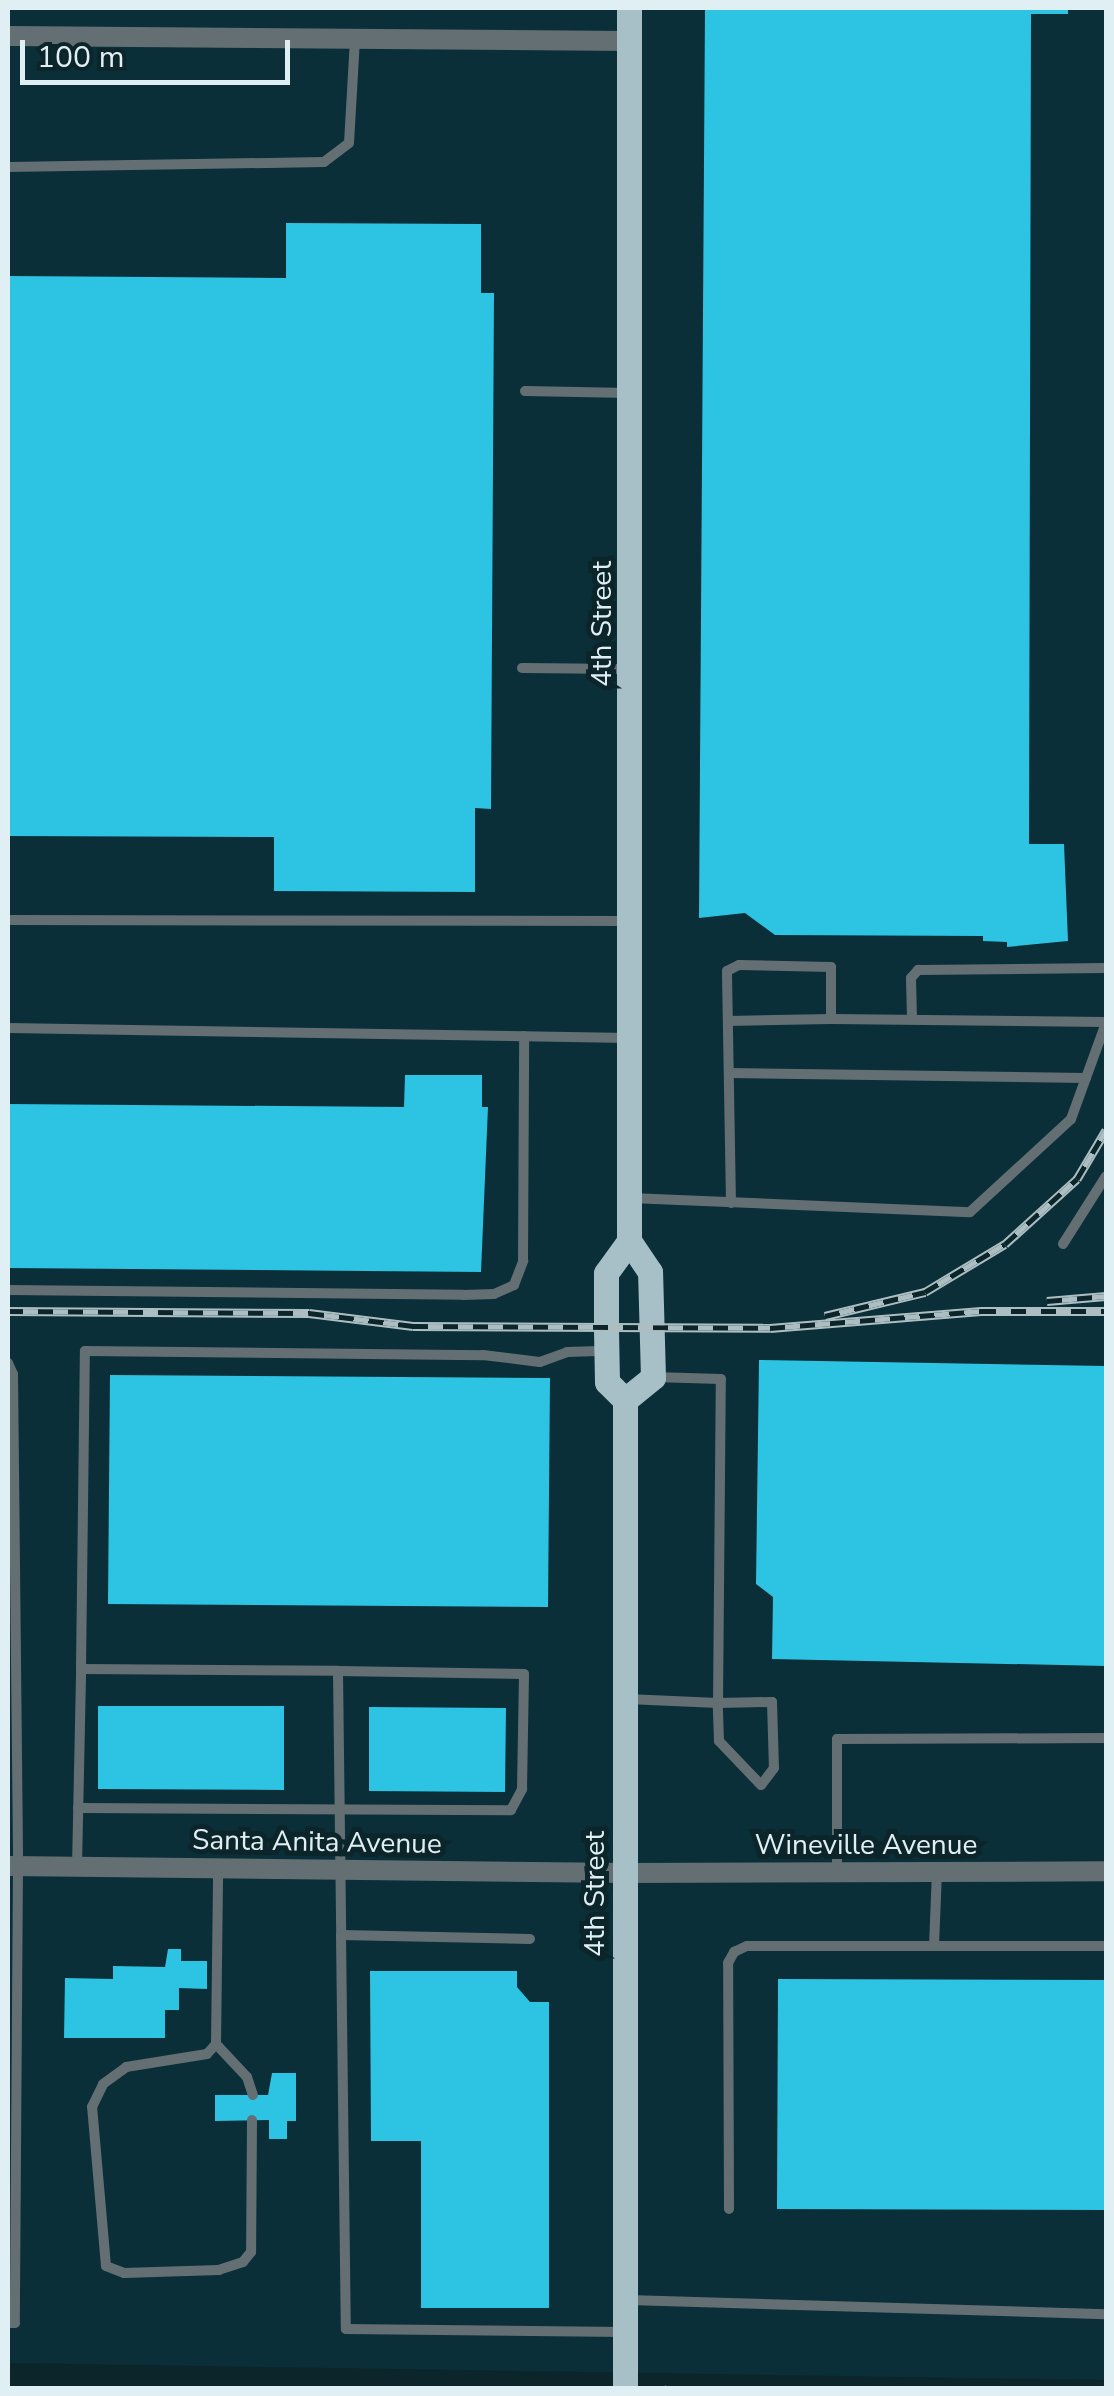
<!DOCTYPE html>
<html>
<head>
<meta charset="utf-8">
<style>
	body { margin:0 }
	#map { position:relative; width:1114px; height:2396px; overflow:hidden; background:#0c252b; font-family:"Nunito Sans",sans-serif }
	div>[style] { position:absolute }
	.built>* { inset:0; background:#0a2f38 }
	.building>* { inset:0; background:#2dc3e3 }
	.path>* { height:4px; margin-top:-2px; transform-origin:0; background:repeating-linear-gradient(90deg,#6d8186 0 8px,transparent 0 13px) }
	.service>* { height:10px; margin:-5px; padding:0 5px; transform-origin:5px; border-radius:5px; background:#646f73 }
	.minor>* { height:20px; margin:-10px; padding:0 10px; transform-origin:10px; border-radius:10px; background:#646f73 }
	.tertiary>* { height:20px; margin:-10px; padding:0 10px; transform-origin:10px; border-radius:10px; background:#646f73 }
	.primary>* { height:25px; margin:-12.5px; padding:0 12.5px; transform-origin:12.5px; border-radius:12.5px; background:#a7bfc6 }
	.rail>* { height:9px; margin-top:-4.5px; transform-origin:0; background:repeating-linear-gradient(90deg,#0c252b 0 15px,#adbec2 0 30px); box-sizing:border-box; border-block:2px solid #adbec2 }
	span { translate:-50% -50%; white-space:nowrap; text-align:center; line-height:1.15; -webkit-text-stroke:10px #0c252b; paint-order:stroke }
	.street-label { font-size:28px; color:#e0eff3 }
	.frame { position:absolute; inset:0; border:10px solid #e0eff3; pointer-events:none }
	.scale { position:absolute; left:20px; top:40px; width:270px; height:45px; box-sizing:border-box; border:5px solid #e0eff3; border-top:0; padding-left:12px; font-size:30px; line-height:35px; white-space:nowrap; color:#e0eff3; -webkit-text-stroke:8px #0c252b; paint-order:stroke }
</style>
</head>
<body>
<div id="map">
	<div class="built">
		<div style="clip-path:polygon(8px 8px,1106px 8px,1106px 2380px,8px 2363px)"></div>
	</div>
	<div class="building">
		<div style="clip-path:polygon(705px 8px,1068px 8px,1068px 14px,1031px 14px,1029px 844px,1064px 844px,1068px 941px,1007px 947px,1007px 942px,983px 941px,983px 936px,775px 935px,745px 913px,699px 918px)"></div>
		<div style="clip-path:polygon(286px 223px,481px 224px,481px 293px,494px 293px,491px 809px,475px 808px,475px 892px,274px 891px,274px 837px,8px 836px,8px 276px,286px 278px)"></div>
		<div style="clip-path:polygon(405px 1075px,482px 1075px,482px 1107px,488px 1107px,481px 1272px,8px 1268px,8px 1104px,404px 1107px)"></div>
		<div style="clip-path:polygon(759px 1360px,1106px 1366px,1106px 1666px,772px 1659px,773px 1597px,756px 1584px)"></div>
		<div style="clip-path:polygon(110px 1375px,550px 1378px,548px 1607px,108px 1604px)"></div>
		<div style="clip-path:polygon(98px 1706px,284px 1706px,284px 1790px,98px 1789px)"></div>
		<div style="clip-path:polygon(369px 1707px,506px 1708px,505px 1792px,369px 1791px)"></div>
		<div style="clip-path:polygon(168px 1949px,181px 1949px,181px 1961px,207px 1961px,207px 1989px,179px 1988px,179px 2010px,165px 2010px,165px 2038px,64px 2038px,65px 1978px,113px 1979px,113px 1966px,165px 1967px)"></div>
		<div style="clip-path:polygon(370px 1971px,517px 1971px,517px 1987px,530px 2002px,549px 2002px,549px 2308px,421px 2308px,421px 2141px,371px 2141px)"></div>
		<div style="clip-path:polygon(778px 1979px,1106px 1980px,1106px 2210px,777px 2209px)"></div>
		<div style="clip-path:polygon(272px 2073px,296px 2073px,296px 2121px,287px 2121px,287px 2139px,269px 2139px,269px 2120px,215px 2121px,215px 2095px,268px 2095px)"></div>
	</div>
	<div class="path">
		<div style="left:666px;top:2388px;width:2px;rotate:-63deg"></div>
	</div>
	<div class="service">
		<div style="left:8px;top:167px;width:316px;rotate:-0.9deg"></div>
		<div style="left:324px;top:162px;width:31px;rotate:-37deg"></div>
		<div style="left:349px;top:143px;width:105px;rotate:-86.7deg"></div>
		<div style="left:525px;top:391px;width:104px;rotate:1.1deg"></div>
		<div style="left:522px;top:668px;width:104px;rotate:0.6deg"></div>
		<div style="left:8px;top:920px;width:618px;rotate:0.09deg"></div>
		<div style="left:912px;top:1019px;width:41px;rotate:-91.4deg"></div>
		<div style="left:911px;top:978px;width:11px;rotate:-49deg"></div>
		<div style="left:918px;top:970px;width:188px;rotate:-0.6deg"></div>
		<div style="left:728px;top:1021px;width:103px;rotate:-1.1deg"></div>
		<div style="left:8px;top:1028px;width:621px;rotate:0.92deg"></div>
		<div style="left:729px;top:1073px;width:357px;rotate:0.8deg"></div>
		<div style="left:630px;top:1198px;width:340px;rotate:2.4deg"></div>
		<div style="left:970px;top:1212px;width:137px;rotate:-42.6deg"></div>
		<div style="left:1071px;top:1119px;width:102px;rotate:-70deg"></div>
		<div style="left:731px;top:1203px;width:232px;rotate:-91deg"></div>
		<div style="left:727px;top:971px;width:13px;rotate:-27deg"></div>
		<div style="left:739px;top:965px;width:92px;rotate:1.2deg"></div>
		<div style="left:831px;top:967px;width:52px;rotate:90deg"></div>
		<div style="left:831px;top:1019px;width:275px;rotate:0.6deg"></div>
		<div style="left:1063px;top:1244px;width:80px;rotate:-57.7deg"></div>
		<div style="left:8px;top:1290px;width:455px;rotate:0.6deg"></div>
		<div style="left:463px;top:1295px;width:31px;rotate:-2deg"></div>
		<div style="left:494px;top:1294px;width:22px;rotate:-24deg"></div>
		<div style="left:514px;top:1285px;width:26px;rotate:-69deg"></div>
		<div style="left:523px;top:1261px;width:225px;rotate:-89.7deg"></div>
		<div style="left:8px;top:1363px;width:12px;rotate:66deg"></div>
		<div style="left:13px;top:1374px;width:492px;rotate:89.4deg"></div>
		<div style="left:18px;top:1866px;width:457px;rotate:90.4deg"></div>
		<div style="left:15px;top:2323px;width:7px;rotate:180deg"></div>
		<div style="left:81px;top:1669px;width:318px;rotate:-89.3deg"></div>
		<div style="left:85px;top:1351px;width:398px;rotate:0.6deg"></div>
		<div style="left:483px;top:1355px;width:57px;rotate:7deg"></div>
		<div style="left:540px;top:1362px;width:29px;rotate:-20deg"></div>
		<div style="left:567px;top:1352px;width:38px;rotate:-2deg"></div>
		<div style="left:627px;top:1699px;width:91px;rotate:2.5deg"></div>
		<div style="left:718px;top:1703px;width:324px;rotate:-89.5deg"></div>
		<div style="left:721px;top:1379px;width:68px;rotate:-178.3deg"></div>
		<div style="left:772px;top:1702px;width:66px;rotate:88.3deg"></div>
		<div style="left:774px;top:1768px;width:21px;rotate:127deg"></div>
		<div style="left:761px;top:1785px;width:61px;rotate:-133.7deg"></div>
		<div style="left:719px;top:1741px;width:38px;rotate:-92deg"></div>
		<div style="left:718px;top:1703px;width:54px;rotate:-1.1deg"></div>
		<div style="left:78px;top:1808px;width:433px;rotate:0.3deg"></div>
		<div style="left:511px;top:1810px;width:24px;rotate:-62deg"></div>
		<div style="left:522px;top:1789px;width:115px;rotate:-89deg"></div>
		<div style="left:524px;top:1674px;width:186px;rotate:-179.1deg"></div>
		<div style="left:77px;top:1867px;width:198px;rotate:-88.8deg"></div>
		<div style="left:81px;top:1669px;width:257px;rotate:0.4deg"></div>
		<div style="left:338px;top:1671px;width:264px;rotate:89.3deg"></div>
		<div style="left:837px;top:1871px;width:132px;rotate:-90deg"></div>
		<div style="left:837px;top:1739px;width:269px;rotate:-0.2deg"></div>
		<div style="left:530px;top:1939px;width:189px;rotate:-178.8deg"></div>
		<div style="left:341px;top:1935px;width:394px;rotate:89.3deg"></div>
		<div style="left:346px;top:2329px;width:278px;rotate:0.6deg"></div>
		<div style="left:934px;top:1946px;width:74px;rotate:-87.7deg"></div>
		<div style="left:216px;top:2044px;width:175px;rotate:-89.3deg"></div>
		<div style="left:252px;top:2120px;width:132px;rotate:90.4deg"></div>
		<div style="left:251px;top:2252px;width:13px;rotate:129deg"></div>
		<div style="left:243px;top:2262px;width:25px;rotate:162deg"></div>
		<div style="left:219px;top:2270px;width:95px;rotate:178.2deg"></div>
		<div style="left:124px;top:2273px;width:19px;rotate:-159deg"></div>
		<div style="left:106px;top:2266px;width:160px;rotate:-95deg"></div>
		<div style="left:92px;top:2107px;width:25px;rotate:-64deg"></div>
		<div style="left:103px;top:2084px;width:29px;rotate:-36deg"></div>
		<div style="left:126px;top:2067px;width:82px;rotate:-9.1deg"></div>
		<div style="left:207px;top:2054px;width:13px;rotate:-48deg"></div>
		<div style="left:216px;top:2044px;width:45px;rotate:46.8deg"></div>
		<div style="left:247px;top:2077px;width:19px;rotate:72deg"></div>
		<div style="left:729px;top:2209px;width:246px;rotate:-90.2deg"></div>
		<div style="left:728px;top:1963px;width:13px;rotate:-61deg"></div>
		<div style="left:734px;top:1952px;width:14px;rotate:-25deg"></div>
		<div style="left:747px;top:1946px;width:359px"></div>
		<div style="left:628px;top:2300px;width:478px;rotate:1.7deg"></div>
	</div>
	<div class="minor">
		<div style="left:8px;top:36px;width:621px;rotate:0.46deg"></div>
		<div style="left:625px;top:1873px;width:481px;rotate:-0.2deg"></div>
	</div>
	<div class="tertiary">
		<div style="left:8px;top:1866px;width:617px;rotate:0.65deg"></div>
	</div>
	<div class="primary">
		<div style="left:625px;top:1400px;width:36px;rotate:-39deg"></div>
		<div style="left:653px;top:1377px;width:105px;rotate:-91.6deg"></div>
		<div style="left:650px;top:1272px;width:37px;rotate:-124deg"></div>
		<div style="left:629px;top:1241px;width:1233px;rotate:-90deg"></div>
		<div style="left:625px;top:2388px;width:988px;rotate:-90deg"></div>
		<div style="left:625px;top:1400px;width:25px;rotate:-135deg"></div>
		<div style="left:607px;top:1382px;width:54px;rotate:-91.1deg"></div>
		<div style="left:606px;top:1328px;width:55px;rotate:-90deg"></div>
		<div style="left:606px;top:1273px;width:39px;rotate:-54deg"></div>
	</div>
	<div class="rail">
		<div style="left:1047px;top:1301px;width:59px;rotate:-4.8deg"></div>
		<div style="left:8px;top:1311px;width:301px;rotate:0.4deg"></div>
		<div style="left:309px;top:1313px;width:105px;rotate:7.1deg"></div>
		<div style="left:413px;top:1326px;width:357px;rotate:0.3deg"></div>
		<div style="left:770px;top:1328px;width:212px;rotate:-4.6deg"></div>
		<div style="left:981px;top:1311px;width:125px"></div>
		<div style="left:825px;top:1316px;width:103px;rotate:-13.5deg"></div>
		<div style="left:925px;top:1292px;width:93px;rotate:-31deg"></div>
		<div style="left:1005px;top:1244px;width:97px;rotate:-42.1deg"></div>
		<div style="left:1077px;top:1179px;width:57px;rotate:-59.4deg"></div>
	</div>
	<div class="street-label">
		<span style="left:602px;top:624px;rotate:-90deg">4th Street</span>
		<span style="left:317px;top:1842px;rotate:1deg">Santa Anita Avenue</span>
		<span style="left:866px;top:1845px">Wineville Avenue</span>
		<span style="left:595px;top:1894px;rotate:-90deg">4th Street</span>
	</div>
	<div class="frame"></div>
	<div class="scale">100 m</div>
</div>
</body>
</html>
